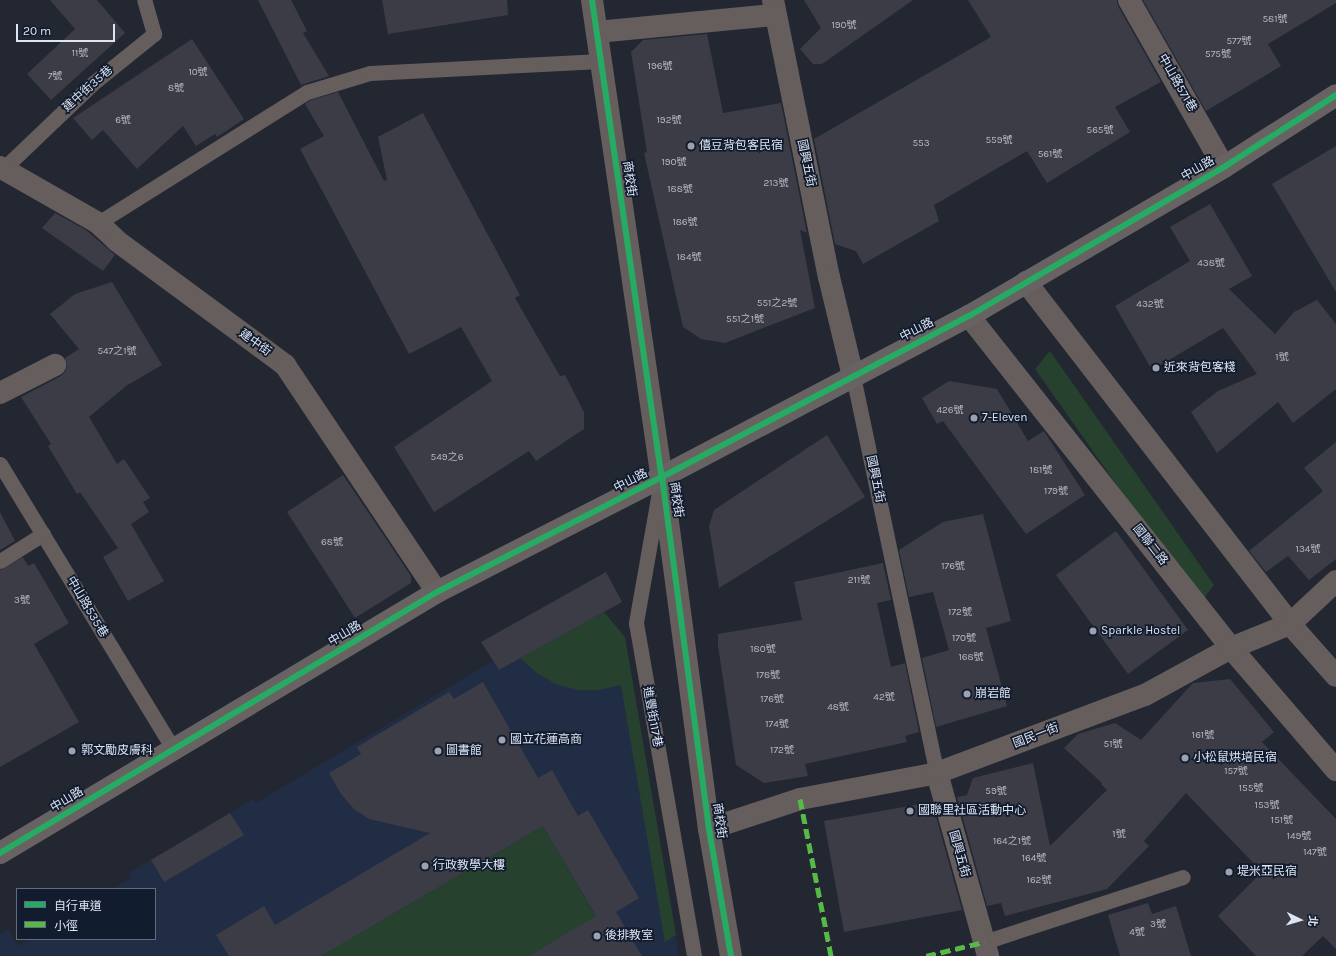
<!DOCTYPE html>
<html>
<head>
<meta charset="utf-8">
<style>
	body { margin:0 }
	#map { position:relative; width:1336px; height:956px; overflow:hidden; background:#222732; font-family:Karla,"Noto Sans TC",sans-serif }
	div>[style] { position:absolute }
	.built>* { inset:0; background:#212d44 }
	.green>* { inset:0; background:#26422f }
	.building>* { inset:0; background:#3c3c46 }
	.lane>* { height:15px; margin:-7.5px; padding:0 7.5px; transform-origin:7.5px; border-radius:7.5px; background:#655e5d }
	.street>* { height:22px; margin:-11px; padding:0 11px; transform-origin:11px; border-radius:11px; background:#655e5d }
	.secondary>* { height:22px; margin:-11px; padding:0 11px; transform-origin:11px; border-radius:11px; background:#686262 }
	.quiet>* { height:5px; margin-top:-2.5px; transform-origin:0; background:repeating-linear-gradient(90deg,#58b947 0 10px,transparent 0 15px) }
	.cycleway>* { height:6px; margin:-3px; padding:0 3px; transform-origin:3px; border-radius:3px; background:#26ab63 }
	.dots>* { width:11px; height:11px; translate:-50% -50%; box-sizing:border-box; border:2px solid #121c2f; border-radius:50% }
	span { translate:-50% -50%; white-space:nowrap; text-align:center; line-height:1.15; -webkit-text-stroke:3.5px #121c2f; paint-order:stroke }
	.number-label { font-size:10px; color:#b5bac7 }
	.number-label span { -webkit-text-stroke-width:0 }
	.street-label { font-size:12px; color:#dde4f2 }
	.poi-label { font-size:12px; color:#dde4f2 }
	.left { translate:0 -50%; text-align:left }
	.legend { position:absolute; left:16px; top:888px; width:140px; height:52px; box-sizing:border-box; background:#121c2f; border:1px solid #636c7d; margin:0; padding:5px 7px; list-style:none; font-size:12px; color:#dde4f2 }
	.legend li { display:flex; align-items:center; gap:8px; height:20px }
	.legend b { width:20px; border:1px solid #636c7d }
	.north { position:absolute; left:1280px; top:900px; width:40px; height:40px; -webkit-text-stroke:3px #121c2f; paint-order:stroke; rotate:95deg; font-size:11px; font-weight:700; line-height:16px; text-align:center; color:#dde4f2 }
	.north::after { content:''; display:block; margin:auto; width:14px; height:18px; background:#dde4f2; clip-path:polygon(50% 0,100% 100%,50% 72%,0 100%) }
	.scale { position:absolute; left:16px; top:24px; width:99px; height:18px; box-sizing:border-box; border:2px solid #dde4f2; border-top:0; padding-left:5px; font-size:12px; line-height:14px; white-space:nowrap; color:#dde4f2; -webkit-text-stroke:3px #121c2f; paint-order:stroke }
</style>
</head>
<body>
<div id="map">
	<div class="built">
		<div style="clip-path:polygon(604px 612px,625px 637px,679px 956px,0 956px,0 934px,8px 929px,18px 946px,30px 939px,155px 939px,155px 889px,113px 889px,131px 878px,129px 873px,253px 799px,256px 803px,493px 661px,499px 670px)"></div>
	</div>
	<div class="green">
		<div style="clip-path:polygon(1050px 351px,1214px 585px,1200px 603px,1035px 369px)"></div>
		<div style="clip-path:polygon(604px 612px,625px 637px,676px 935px,665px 942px,621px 685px,599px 690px,577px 690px,556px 684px,537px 673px,520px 658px)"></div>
		<div style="clip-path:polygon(543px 826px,596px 917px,529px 956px,321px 956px)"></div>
	</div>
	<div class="building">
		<div style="clip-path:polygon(50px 0,97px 0,125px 33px,51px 100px,27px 74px,75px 29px)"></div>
		<div style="clip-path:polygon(258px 0,291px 0,307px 31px,303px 33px,329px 76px,301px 85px)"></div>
		<div style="clip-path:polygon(382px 0,507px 0,508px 15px,388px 34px)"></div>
		<div style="clip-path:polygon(804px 0,913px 0,822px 64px,813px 64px,800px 49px,821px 28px)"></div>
		<div style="clip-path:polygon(968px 0,1117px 0,1118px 6px,1161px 82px,1115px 107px,1130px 132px,1047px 183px,1027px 151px,934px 205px,939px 221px,863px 264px,856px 251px,835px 244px,814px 139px,991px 37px)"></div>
		<div style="clip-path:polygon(1143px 0,1336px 0,1336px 3px,1268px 44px,1281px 66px,1206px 111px)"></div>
		<div style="clip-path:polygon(707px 34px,723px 113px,781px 103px,807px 233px,800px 230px,815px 308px,725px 343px,701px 339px,683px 327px,644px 153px,647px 152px,631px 52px,643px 40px)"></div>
		<div style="clip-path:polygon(192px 39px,244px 119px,217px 137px,215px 134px,196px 146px,183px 126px,137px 169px,103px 130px,92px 140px,73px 118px)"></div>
		<div style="clip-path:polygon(338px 92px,384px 181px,387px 180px,378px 137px,423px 113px,520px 295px,515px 298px,560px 376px,565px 375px,584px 412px,584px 429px,536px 461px,529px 451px,434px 512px,394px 447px,492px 381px,461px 327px,409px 354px,300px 149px,324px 136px,305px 104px,311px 100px)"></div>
		<div style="clip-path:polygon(1336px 146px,1336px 292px,1272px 184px)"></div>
		<div style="clip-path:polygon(1210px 204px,1252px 276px,1229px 289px,1275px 334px,1294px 312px,1317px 300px,1336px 324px,1336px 389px,1293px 423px,1278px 402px,1217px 453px,1191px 412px,1218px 391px,1257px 374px,1223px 328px,1152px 370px,1115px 306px,1190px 261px,1170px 227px)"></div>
		<div style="clip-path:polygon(55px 213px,86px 230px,115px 255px,103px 271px,42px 228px)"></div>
		<div style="clip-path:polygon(112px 282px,162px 365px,126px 386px,89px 417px,117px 464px,124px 459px,150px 498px,143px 502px,149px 512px,131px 524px,164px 581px,128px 601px,103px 557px,118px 548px,80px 492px,77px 494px,48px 446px,51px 444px,21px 397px,61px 376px,65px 372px,67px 366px,65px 358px,79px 349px,50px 314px,75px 294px)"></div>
		<div style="clip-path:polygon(949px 381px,997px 389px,1028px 441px,1044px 431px,1085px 495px,1026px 534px,943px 421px,937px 424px,922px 398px)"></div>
		<div style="clip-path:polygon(827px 435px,865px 497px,719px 588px,709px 526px,714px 510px)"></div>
		<div style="clip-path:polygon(1336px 442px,1336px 559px,1309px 580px,1288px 556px,1266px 572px,1249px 551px,1323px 491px,1304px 468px)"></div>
		<div style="clip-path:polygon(343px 475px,411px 576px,411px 583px,355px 618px,287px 512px)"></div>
		<div style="clip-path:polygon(0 512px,15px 541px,0 550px)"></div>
		<div style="clip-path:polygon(983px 514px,1011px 621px,986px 628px,1007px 706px,936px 727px,922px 658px,949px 650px,933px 592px,909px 597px,899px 550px,943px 522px)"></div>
		<div style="clip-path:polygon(1116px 531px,1188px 630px,1128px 674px,1056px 575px)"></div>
		<div style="clip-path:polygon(23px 557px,28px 566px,34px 563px,69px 623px,34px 644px,79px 722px,0 767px,0 570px)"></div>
		<div style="clip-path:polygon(883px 563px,891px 600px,877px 603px,891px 667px,905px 663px,919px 732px,905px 736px,907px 742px,805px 764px,808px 776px,764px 783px,736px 765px,718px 646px,718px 634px,802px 620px,794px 582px)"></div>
		<div style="clip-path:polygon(606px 572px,622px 602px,499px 670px,481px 642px)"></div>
		<div style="clip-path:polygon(1230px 679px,1274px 732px,1262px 742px,1336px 819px,1336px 949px,1323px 936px,1302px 956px,1256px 956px,1218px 916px,1262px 872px,1186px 793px,1144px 841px,1149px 846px,1107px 889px,1005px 916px,1001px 903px,987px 906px,957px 797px,967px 795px,973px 778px,1033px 763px,1050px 846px,1107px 790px,1101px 784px,1102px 783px,1064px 748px,1078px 734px,1115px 723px,1141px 740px,1193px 683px)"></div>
		<div style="clip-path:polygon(483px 682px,538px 778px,552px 770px,578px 816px,588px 810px,639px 898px,616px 912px,642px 956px,529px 956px,596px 916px,543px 826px,321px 956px,229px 956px,216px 935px,264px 906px,275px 925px,430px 833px,369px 819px,354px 809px,341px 794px,329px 773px,361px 754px,357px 747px,449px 692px,454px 699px)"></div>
		<div style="clip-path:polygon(932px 802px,962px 910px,844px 932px,824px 821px)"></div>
		<div style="clip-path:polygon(230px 813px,244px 835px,164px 882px,151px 860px)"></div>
		<div style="clip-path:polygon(1148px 903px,1152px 914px,1176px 906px,1191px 956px,1120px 956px,1108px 915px)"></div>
	</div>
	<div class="lane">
		<div style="left:0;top:172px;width:127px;rotate:-43.7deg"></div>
		<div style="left:92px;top:84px;width:80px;rotate:-38.9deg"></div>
		<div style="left:154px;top:34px;width:35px;rotate:-106deg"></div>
		<div style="left:98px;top:223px;width:247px;rotate:-32.1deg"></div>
		<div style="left:307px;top:92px;width:66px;rotate:-16.8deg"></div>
		<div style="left:370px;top:73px;width:231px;rotate:-3deg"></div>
		<div style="left:853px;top:376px;width:406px;rotate:78.1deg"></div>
		<div style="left:0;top:464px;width:333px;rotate:58.7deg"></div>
		<div style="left:659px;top:492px;width:133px;rotate:100deg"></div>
		<div style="left:636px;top:623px;width:338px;rotate:80.1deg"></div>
		<div style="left:0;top:561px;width:51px;rotate:-32.1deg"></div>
		<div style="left:984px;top:942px;width:209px;rotate:-18.1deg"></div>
	</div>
	<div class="street">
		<div style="left:592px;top:0;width:482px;rotate:81.7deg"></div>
		<div style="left:662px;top:477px;width:355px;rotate:82.4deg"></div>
		<div style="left:709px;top:829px;width:129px;rotate:80.2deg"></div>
		<div style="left:773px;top:0;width:283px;rotate:78.6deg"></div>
		<div style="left:829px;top:277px;width:102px;rotate:76.4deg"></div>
		<div style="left:1129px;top:0;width:192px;rotate:60.4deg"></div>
		<div style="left:597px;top:32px;width:179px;rotate:-5.5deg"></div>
		<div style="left:0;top:167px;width:113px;rotate:29.7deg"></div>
		<div style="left:98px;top:223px;width:26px;rotate:43deg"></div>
		<div style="left:117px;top:241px;width:209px;rotate:36.4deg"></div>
		<div style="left:285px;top:365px;width:273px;rotate:56.2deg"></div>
		<div style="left:1026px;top:282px;width:432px;rotate:52.3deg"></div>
		<div style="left:1290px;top:624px;width:69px;rotate:48.5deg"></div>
		<div style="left:969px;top:316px;width:423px;rotate:51.7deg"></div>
		<div style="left:1231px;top:648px;width:161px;rotate:49.3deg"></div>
		<div style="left:0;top:393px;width:62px;rotate:-27deg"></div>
		<div style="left:937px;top:773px;width:190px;rotate:74.4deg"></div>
		<div style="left:709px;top:829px;width:96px;rotate:-18.2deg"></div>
		<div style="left:800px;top:799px;width:139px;rotate:-10.7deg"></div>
		<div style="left:937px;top:773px;width:222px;rotate:-20.6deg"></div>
		<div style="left:1145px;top:695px;width:98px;rotate:-28.7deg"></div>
		<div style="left:1231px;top:648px;width:64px;rotate:-22.1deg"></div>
		<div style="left:1290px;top:624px;width:63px;rotate:-43.1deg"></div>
	</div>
	<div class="secondary">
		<div style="left:0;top:853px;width:509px;rotate:-30.85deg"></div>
		<div style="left:437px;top:592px;width:253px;rotate:-27.1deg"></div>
		<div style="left:662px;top:477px;width:347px;rotate:-27.7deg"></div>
		<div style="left:969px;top:316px;width:295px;rotate:-30.3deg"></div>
		<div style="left:1224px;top:167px;width:133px;rotate:-32.7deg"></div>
	</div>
	<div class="quiet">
		<div style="left:800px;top:799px;width:160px;rotate:78.8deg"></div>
		<div style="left:926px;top:956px;width:60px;rotate:-13.6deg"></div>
	</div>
	<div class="cycleway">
		<div style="left:592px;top:0;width:482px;rotate:81.7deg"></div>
		<div style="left:662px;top:477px;width:355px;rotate:82.4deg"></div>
		<div style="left:709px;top:829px;width:129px;rotate:80.2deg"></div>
		<div style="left:0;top:853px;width:509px;rotate:-30.85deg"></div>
		<div style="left:437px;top:592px;width:253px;rotate:-27.1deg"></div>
		<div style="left:662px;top:477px;width:347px;rotate:-27.7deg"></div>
		<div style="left:969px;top:316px;width:295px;rotate:-30.3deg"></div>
		<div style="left:1224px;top:167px;width:133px;rotate:-32.7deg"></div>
	</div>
	<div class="dots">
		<div style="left:691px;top:146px;background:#9ca2af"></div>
		<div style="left:1156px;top:368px;background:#9ca2af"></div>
		<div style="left:974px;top:418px;background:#9ca2af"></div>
		<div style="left:1093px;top:631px;background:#9ca2af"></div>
		<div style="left:967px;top:694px;background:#9ca2af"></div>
		<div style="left:502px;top:740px;background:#9ca2af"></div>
		<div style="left:72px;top:751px;background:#9ca2af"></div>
		<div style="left:438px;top:751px;background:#9ca2af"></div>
		<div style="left:1185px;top:758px;background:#9ca2af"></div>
		<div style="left:910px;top:811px;background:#9ca2af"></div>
		<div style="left:425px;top:866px;background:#9ca2af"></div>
		<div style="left:1229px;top:872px;background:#9ca2af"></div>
		<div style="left:597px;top:936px;background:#9ca2af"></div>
	</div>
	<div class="number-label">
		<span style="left:1275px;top:20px">581號</span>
		<span style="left:844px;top:26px">190號</span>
		<span style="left:1239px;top:42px">577號</span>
		<span style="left:80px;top:54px">11號</span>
		<span style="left:1218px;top:55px">575號</span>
		<span style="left:660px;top:67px">196號</span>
		<span style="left:198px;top:73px">10號</span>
		<span style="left:55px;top:77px">7號</span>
		<span style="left:176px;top:89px">8號</span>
		<span style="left:123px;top:121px">6號</span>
		<span style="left:669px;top:121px">192號</span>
		<span style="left:1100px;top:131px">565號</span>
		<span style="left:999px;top:141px">559號</span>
		<span style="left:921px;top:144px">553</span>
		<span style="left:1050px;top:155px">561號</span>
		<span style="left:674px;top:163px">190號</span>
		<span style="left:776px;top:184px">213號</span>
		<span style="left:680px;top:190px">188號</span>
		<span style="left:685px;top:223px">186號</span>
		<span style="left:689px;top:258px">184號</span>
		<span style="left:1211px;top:264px">438號</span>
		<span style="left:777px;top:304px">551之2號</span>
		<span style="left:1150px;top:305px">432號</span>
		<span style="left:745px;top:320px">551之1號</span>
		<span style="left:117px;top:352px">547之1號</span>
		<span style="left:1282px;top:358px">1號</span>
		<span style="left:950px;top:411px">426號</span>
		<span style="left:447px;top:458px">549之6</span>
		<span style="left:1041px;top:471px">181號</span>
		<span style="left:1056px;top:492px">179號</span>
		<span style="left:332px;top:543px">68號</span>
		<span style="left:1308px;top:550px">134號</span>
		<span style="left:953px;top:567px">176號</span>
		<span style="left:859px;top:581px">211號</span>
		<span style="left:22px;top:601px">3號</span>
		<span style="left:960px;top:613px">172號</span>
		<span style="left:964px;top:639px">170號</span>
		<span style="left:763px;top:650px">180號</span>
		<span style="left:971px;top:658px">168號</span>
		<span style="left:768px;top:676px">178號</span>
		<span style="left:884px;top:698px">42號</span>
		<span style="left:772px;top:700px">176號</span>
		<span style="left:838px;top:708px">48號</span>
		<span style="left:777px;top:725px">174號</span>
		<span style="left:1203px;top:736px">161號</span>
		<span style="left:1113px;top:745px">51號</span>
		<span style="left:782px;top:751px">172號</span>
		<span style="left:1236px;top:772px">157號</span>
		<span style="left:1251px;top:789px">155號</span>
		<span style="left:996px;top:792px">59號</span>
		<span style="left:1267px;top:806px">153號</span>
		<span style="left:1282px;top:821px">151號</span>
		<span style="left:1119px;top:835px">1號</span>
		<span style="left:1299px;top:837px">149號</span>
		<span style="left:1012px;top:842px">164之1號</span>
		<span style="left:1315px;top:853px">147號</span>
		<span style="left:1034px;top:859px">164號</span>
		<span style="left:1039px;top:881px">162號</span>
		<span style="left:1158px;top:925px">3號</span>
		<span style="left:1137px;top:933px">4號</span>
	</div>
	<div class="street-label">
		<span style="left:1177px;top:83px;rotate:60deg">中山路571巷</span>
		<span style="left:88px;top:89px;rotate:-42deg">建中街35巷</span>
		<span style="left:806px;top:163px;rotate:78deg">國興五街</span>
		<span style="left:1198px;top:169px;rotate:-30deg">中山路</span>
		<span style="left:629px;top:179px;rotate:82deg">商校街</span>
		<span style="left:917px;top:330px;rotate:-27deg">中山路</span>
		<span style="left:255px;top:343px;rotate:36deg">建中街</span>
		<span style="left:875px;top:479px;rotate:78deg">國興五街</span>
		<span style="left:631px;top:481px;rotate:-27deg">中山路</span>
		<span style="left:676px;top:500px;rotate:82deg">商校街</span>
		<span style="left:1150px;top:545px;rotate:52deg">國聯二路</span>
		<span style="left:87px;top:607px;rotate:59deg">中山路535巷</span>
		<span style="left:345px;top:634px;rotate:-31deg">中山路</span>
		<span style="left:652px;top:717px;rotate:80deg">進豐街117巷</span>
		<span style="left:1036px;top:736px;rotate:-21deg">國民一街</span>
		<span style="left:67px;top:800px;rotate:-31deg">中山路</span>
		<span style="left:719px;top:821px;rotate:82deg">商校街</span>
		<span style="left:959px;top:854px;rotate:74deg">國興五街</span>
	</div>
	<div class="poi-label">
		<span class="left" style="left:699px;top:146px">僖豆背包客民宿</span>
		<span class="left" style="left:1164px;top:368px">近來背包客棧</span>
		<span class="left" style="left:982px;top:418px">7-Eleven</span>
		<span class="left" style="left:1101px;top:631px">Sparkle Hostel</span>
		<span class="left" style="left:975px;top:694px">崩岩館</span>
		<span class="left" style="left:510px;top:740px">國立花蓮高商</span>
		<span class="left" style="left:81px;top:751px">郭文勵皮膚科</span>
		<span class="left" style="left:446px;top:751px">圖書館</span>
		<span class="left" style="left:1193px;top:758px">小松鼠烘培民宿</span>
		<span class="left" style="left:918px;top:811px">國聯里社區活動中心</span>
		<span class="left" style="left:433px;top:866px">行政教學大樓</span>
		<span class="left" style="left:1237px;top:872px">堤米亞民宿</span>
		<span class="left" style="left:605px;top:936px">後排教室</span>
	</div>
	<ul class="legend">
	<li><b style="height:5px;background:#26ab63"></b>自行車道</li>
	<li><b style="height:5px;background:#58b947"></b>小徑</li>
	</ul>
	<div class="north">北</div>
	<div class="scale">20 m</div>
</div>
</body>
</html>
